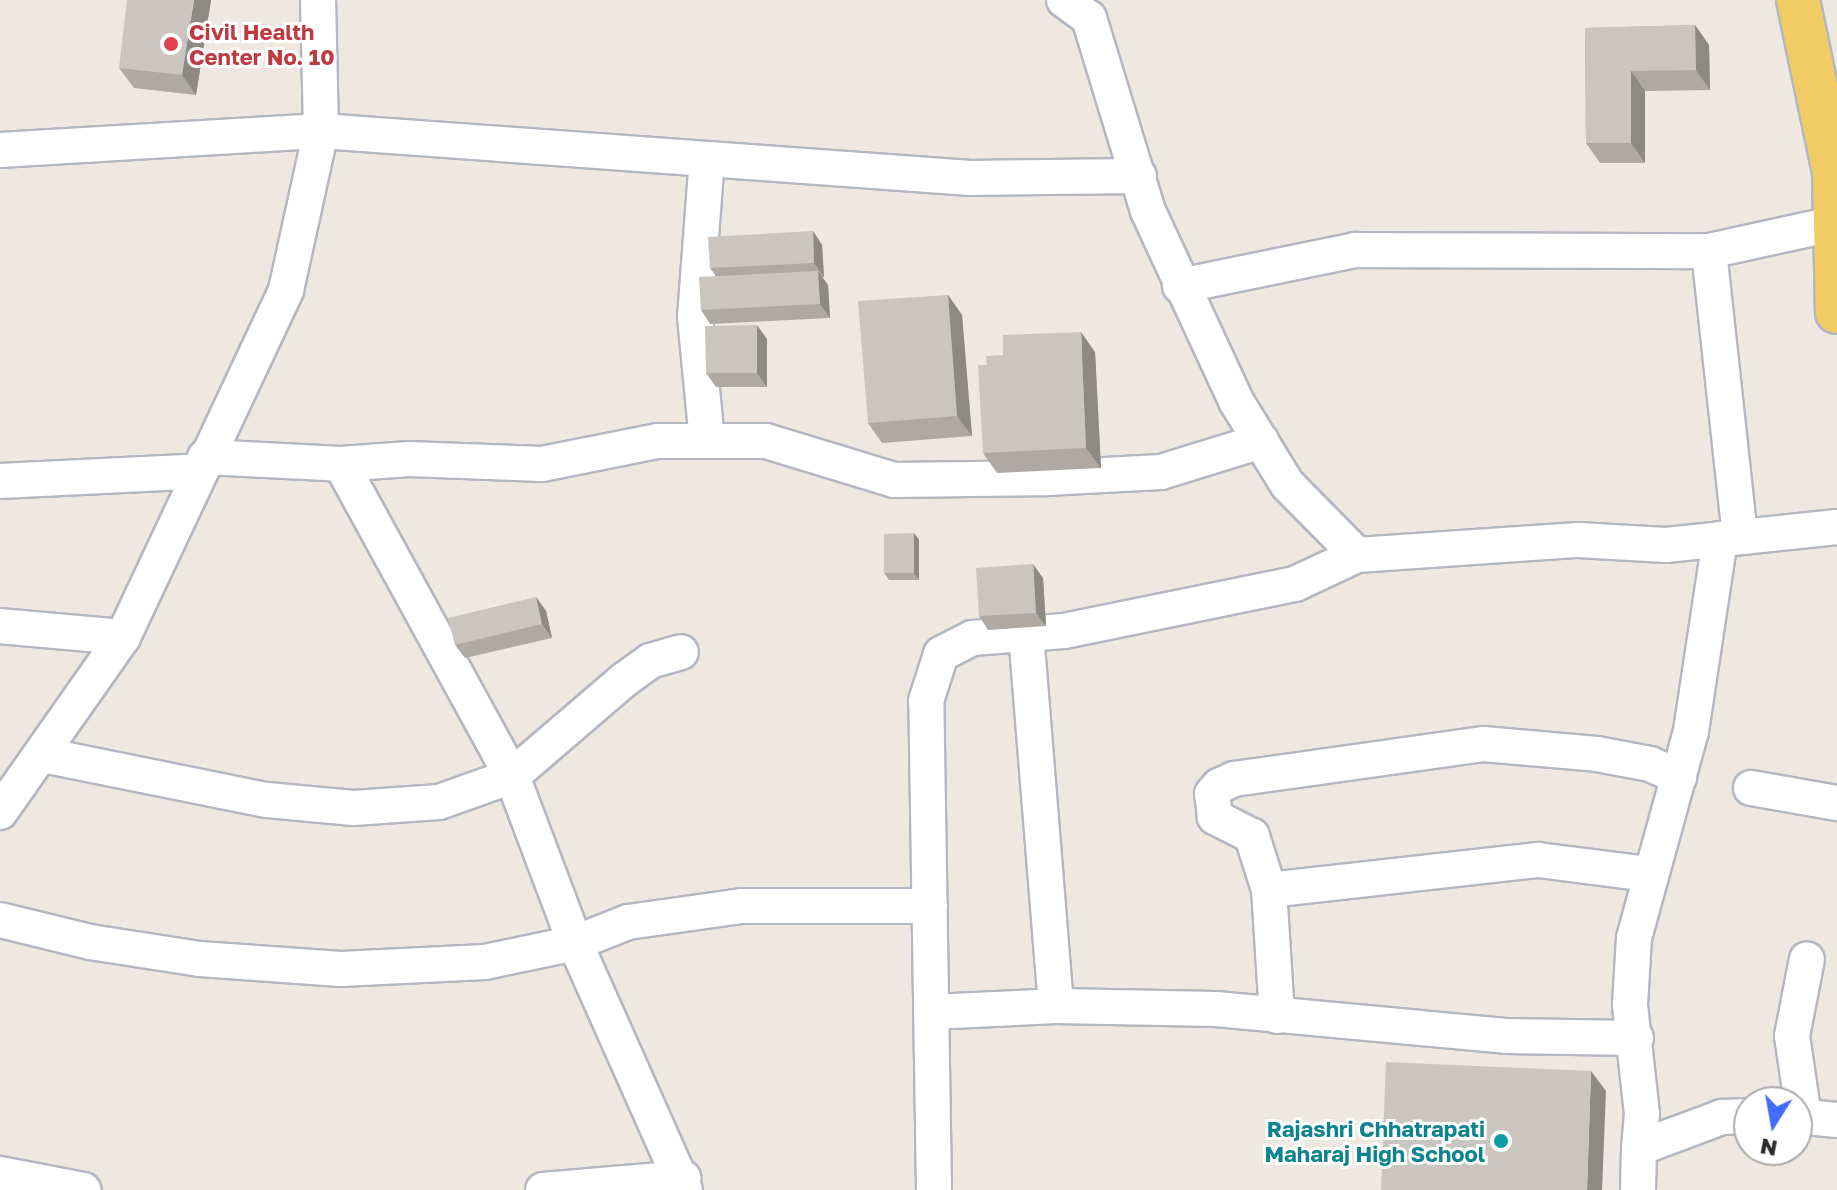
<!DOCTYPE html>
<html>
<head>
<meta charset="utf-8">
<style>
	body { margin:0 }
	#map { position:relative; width:1837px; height:1190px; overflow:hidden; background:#efe8e0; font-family:"Golos Text",sans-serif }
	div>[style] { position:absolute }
	.roads { filter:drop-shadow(2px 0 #b3b7c1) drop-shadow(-2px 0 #b3b7c1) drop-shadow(0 2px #b3b7c1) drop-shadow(0 -2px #b3b7c1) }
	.minor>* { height:34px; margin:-17px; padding:0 17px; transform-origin:17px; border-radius:17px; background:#fff }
	.major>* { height:42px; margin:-21px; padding:0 21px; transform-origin:21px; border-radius:21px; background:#f1cb63 }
	.wall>* { inset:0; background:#aea9a4 }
	.shaded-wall>* { inset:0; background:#8d8a86 }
	.building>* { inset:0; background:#cac5bf }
	.dots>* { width:22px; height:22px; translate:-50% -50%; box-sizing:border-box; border:4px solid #fff; border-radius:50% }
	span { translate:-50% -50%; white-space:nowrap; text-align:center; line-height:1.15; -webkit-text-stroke:6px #fff; paint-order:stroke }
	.health-label { font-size:22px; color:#be3a42; font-weight:700 }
	.left { translate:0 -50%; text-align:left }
	.culture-label { font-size:22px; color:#0d838f; font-weight:700 }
	.right { translate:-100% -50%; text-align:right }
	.north { position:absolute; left:1733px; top:1086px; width:80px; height:80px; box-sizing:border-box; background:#fff; border:2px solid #ababab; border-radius:50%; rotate:191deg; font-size:22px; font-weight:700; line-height:32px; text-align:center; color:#2d2d2d }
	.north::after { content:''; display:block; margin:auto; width:28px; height:36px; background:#426bfa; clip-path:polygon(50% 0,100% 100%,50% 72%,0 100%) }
</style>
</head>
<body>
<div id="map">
	<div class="roads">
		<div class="minor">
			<div style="left:1064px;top:0;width:31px;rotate:36deg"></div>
			<div style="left:1089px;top:18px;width:202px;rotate:73deg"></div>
			<div style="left:1148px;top:211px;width:209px;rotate:65.1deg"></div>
			<div style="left:1236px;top:401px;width:97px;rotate:58.4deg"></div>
			<div style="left:1287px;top:484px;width:100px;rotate:45.4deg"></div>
			<div style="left:1357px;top:555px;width:222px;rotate:-3.9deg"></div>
			<div style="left:1578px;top:540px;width:88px;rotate:3.3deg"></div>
			<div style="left:1666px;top:545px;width:172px;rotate:-6deg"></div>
			<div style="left:0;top:150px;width:322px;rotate:-3.4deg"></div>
			<div style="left:321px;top:131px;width:651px;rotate:4.14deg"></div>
			<div style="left:970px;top:178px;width:169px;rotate:-0.7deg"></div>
			<div style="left:1709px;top:251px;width:286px;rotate:83.8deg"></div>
			<div style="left:1180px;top:286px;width:179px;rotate:-11.6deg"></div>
			<div style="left:1355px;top:250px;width:354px;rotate:0.2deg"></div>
			<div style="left:1709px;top:251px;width:131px;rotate:-12.3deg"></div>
			<div style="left:707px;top:441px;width:125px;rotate:-95.5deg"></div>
			<div style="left:695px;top:317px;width:158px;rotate:-85.7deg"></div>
			<div style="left:205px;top:457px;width:136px;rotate:2.9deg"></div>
			<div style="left:341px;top:464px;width:356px;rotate:61.3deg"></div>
			<div style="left:512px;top:776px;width:178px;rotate:69.3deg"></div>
			<div style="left:575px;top:943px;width:270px;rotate:66deg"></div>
			<div style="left:341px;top:464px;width:68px;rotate:-4.2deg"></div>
			<div style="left:409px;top:459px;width:133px;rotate:2.2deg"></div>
			<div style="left:542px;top:464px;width:117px;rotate:-11.3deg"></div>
			<div style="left:657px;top:441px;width:109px"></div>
			<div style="left:766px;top:441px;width:134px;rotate:16.9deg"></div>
			<div style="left:894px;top:480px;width:153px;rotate:-0.7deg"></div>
			<div style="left:1047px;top:478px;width:114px;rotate:-3deg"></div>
			<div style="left:1161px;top:472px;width:105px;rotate:-17.2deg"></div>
			<div style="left:0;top:481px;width:201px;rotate:-2.8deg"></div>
			<div style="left:0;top:626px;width:123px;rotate:5.1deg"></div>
			<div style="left:1026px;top:633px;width:374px;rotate:85.4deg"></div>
			<div style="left:43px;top:755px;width:228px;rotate:11.4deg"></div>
			<div style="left:267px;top:800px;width:87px;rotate:5.3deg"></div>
			<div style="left:354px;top:808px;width:85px;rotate:-4deg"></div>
			<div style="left:439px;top:802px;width:77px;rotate:-19.6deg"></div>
			<div style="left:512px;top:776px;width:148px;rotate:-40.6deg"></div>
			<div style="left:624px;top:680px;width:32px;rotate:-36deg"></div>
			<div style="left:650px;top:661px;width:32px;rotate:-16deg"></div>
			<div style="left:1751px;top:788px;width:87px;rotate:9.9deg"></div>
			<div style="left:0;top:812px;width:214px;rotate:-54.9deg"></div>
			<div style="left:123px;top:637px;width:383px;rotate:-64.8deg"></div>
			<div style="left:286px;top:290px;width:163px;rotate:-77.6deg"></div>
			<div style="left:321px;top:131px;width:131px;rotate:-91.3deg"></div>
			<div style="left:1269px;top:890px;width:271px;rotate:-6.4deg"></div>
			<div style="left:1538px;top:860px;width:112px;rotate:7.2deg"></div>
			<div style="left:0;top:920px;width:93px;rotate:13.7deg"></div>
			<div style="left:90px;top:942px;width:111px;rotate:8.8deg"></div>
			<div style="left:200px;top:959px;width:141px;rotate:4.1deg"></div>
			<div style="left:341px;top:969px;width:144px;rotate:-2.8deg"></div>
			<div style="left:485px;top:962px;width:92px;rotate:-11.9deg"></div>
			<div style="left:575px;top:943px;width:57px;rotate:-21.6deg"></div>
			<div style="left:628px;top:922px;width:115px;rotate:-8deg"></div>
			<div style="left:742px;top:906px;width:188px"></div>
			<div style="left:931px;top:1012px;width:125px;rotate:-2.7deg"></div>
			<div style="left:1056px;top:1006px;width:160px;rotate:1.1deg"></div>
			<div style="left:1216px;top:1009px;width:291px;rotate:5.3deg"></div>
			<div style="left:1506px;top:1036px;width:130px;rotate:0.9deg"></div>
			<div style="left:1277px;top:1016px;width:126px;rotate:-93.6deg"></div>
			<div style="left:1269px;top:890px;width:57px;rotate:-107.5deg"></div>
			<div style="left:1252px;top:836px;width:42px;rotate:-152.8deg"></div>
			<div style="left:1215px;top:817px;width:23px;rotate:-97deg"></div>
			<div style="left:1212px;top:794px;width:11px;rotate:-49deg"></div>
			<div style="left:1219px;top:786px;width:17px;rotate:-25deg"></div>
			<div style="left:1234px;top:779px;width:251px;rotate:-8deg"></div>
			<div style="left:1483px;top:744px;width:114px;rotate:5deg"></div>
			<div style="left:1597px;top:754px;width:54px;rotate:10.7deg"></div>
			<div style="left:1650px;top:764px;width:32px;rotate:24deg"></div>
			<div style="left:1797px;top:1116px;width:40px;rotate:5.7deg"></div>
			<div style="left:1804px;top:1117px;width:82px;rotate:-98.4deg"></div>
			<div style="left:1792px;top:1036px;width:78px;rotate:-79deg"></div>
			<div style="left:1639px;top:1148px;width:34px;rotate:-85deg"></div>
			<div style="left:1642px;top:1114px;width:110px;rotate:-96.3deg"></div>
			<div style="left:1630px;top:1005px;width:67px;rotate:-86.6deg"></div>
			<div style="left:1634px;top:938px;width:215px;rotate:-74.6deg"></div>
			<div style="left:1691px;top:731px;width:194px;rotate:-81.4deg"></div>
			<div style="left:0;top:1174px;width:85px;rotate:10.9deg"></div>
			<div style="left:543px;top:1190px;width:141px;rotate:-4.9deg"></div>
			<div style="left:934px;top:1190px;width:489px;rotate:-90.9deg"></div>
			<div style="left:926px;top:701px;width:49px;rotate:-72.3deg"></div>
			<div style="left:941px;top:654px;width:35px;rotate:-27deg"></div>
			<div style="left:972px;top:638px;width:92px;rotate:-4.4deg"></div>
			<div style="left:1064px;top:631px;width:236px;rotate:-11.5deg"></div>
			<div style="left:1295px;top:584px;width:68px;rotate:-25.1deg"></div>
			<div style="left:1638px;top:1190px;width:42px;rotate:-88.6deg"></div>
			<div style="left:1639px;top:1148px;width:89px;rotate:-20.5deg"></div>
			<div style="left:1722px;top:1117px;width:27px;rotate:-2deg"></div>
		</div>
		<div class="major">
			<div style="left:1798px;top:0;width:177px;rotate:78.2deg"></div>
			<div style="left:1834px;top:173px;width:139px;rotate:88.8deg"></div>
		</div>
	</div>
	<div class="wall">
		<div style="clip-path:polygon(211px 0,196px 95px,134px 88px,119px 68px)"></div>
		<div style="clip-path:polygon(1695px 25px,1709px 45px,1710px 90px,1645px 91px,1645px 163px,1600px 163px,1586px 143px,1585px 28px)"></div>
		<div style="clip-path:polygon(813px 231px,822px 245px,824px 277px,822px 277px,828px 285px,830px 318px,710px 324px,701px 310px,716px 276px,710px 268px)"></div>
		<div style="clip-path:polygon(948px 295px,962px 315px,972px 436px,882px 443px,868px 423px)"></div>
		<div style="clip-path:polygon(767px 339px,767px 387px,716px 387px,706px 373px)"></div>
		<div style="clip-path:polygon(1095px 352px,1101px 468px,997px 473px,983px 453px,987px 365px)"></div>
		<div style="clip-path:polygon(914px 533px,919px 540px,919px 580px,889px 580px,884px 573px)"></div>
		<div style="clip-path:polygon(1043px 578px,1046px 626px,988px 630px,979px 616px)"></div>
		<div style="clip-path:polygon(536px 597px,546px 611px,552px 638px,465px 658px,455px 645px)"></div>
	</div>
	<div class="shaded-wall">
		<div style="clip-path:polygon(194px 0,211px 0,196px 95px,182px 75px)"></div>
		<div style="clip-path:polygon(1695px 25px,1709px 45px,1710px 90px,1696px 70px)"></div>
		<div style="clip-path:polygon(1631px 71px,1645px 91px,1645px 163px,1631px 143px)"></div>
		<div style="clip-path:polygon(813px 231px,822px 245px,824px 277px,814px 263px)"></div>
		<div style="clip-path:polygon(818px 271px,828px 285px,830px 318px,820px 304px)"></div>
		<div style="clip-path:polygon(948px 295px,962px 315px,972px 436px,957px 416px)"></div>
		<div style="clip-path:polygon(757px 325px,767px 339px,767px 387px,757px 373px)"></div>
		<div style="clip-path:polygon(1081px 332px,1095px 352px,1101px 468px,1086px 448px)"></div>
		<div style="clip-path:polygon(914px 533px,919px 540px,919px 580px,914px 573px)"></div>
		<div style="clip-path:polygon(1033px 564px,1043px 578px,1046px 626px,1036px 613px)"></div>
		<div style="clip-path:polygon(536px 597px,546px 611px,552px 638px,542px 624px)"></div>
		<div style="clip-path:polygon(1591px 1071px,1606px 1091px,1602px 1190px,1587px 1190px)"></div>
	</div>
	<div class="building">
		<div style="clip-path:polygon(127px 0,194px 0,182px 75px,119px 68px)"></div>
		<div style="clip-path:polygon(1695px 25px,1696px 70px,1631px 71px,1631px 143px,1586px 143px,1585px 28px)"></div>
		<div style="clip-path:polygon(813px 231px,814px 263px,710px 268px,708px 237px)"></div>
		<div style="clip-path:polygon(818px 271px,820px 304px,701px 310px,699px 277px)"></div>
		<div style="clip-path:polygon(948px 295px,957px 416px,868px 423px,858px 301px)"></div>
		<div style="clip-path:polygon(757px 325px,757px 373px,706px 373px,705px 326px)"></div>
		<div style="clip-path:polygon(1081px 332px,1086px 448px,983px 453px,978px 365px,987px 365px,986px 356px,1003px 355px,1003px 335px)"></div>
		<div style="clip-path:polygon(914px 533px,914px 573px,884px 573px,884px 534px)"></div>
		<div style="clip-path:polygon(1033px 564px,1036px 613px,979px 616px,976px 568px)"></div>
		<div style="clip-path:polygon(536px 597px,542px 624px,455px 645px,448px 618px)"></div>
		<div style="clip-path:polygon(1386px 1062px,1591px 1071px,1587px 1190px,1381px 1190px)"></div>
	</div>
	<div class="dots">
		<div style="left:171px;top:44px;background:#e0444e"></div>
		<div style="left:1501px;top:1141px;background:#0f9aa8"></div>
	</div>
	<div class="health-label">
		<span class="left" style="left:189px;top:44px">Civil Health<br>Center No. 10</span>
	</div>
	<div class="culture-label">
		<span class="right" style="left:1485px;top:1141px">Rajashri Chhatrapati<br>Maharaj High School</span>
	</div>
	<div class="north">N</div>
</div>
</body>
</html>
